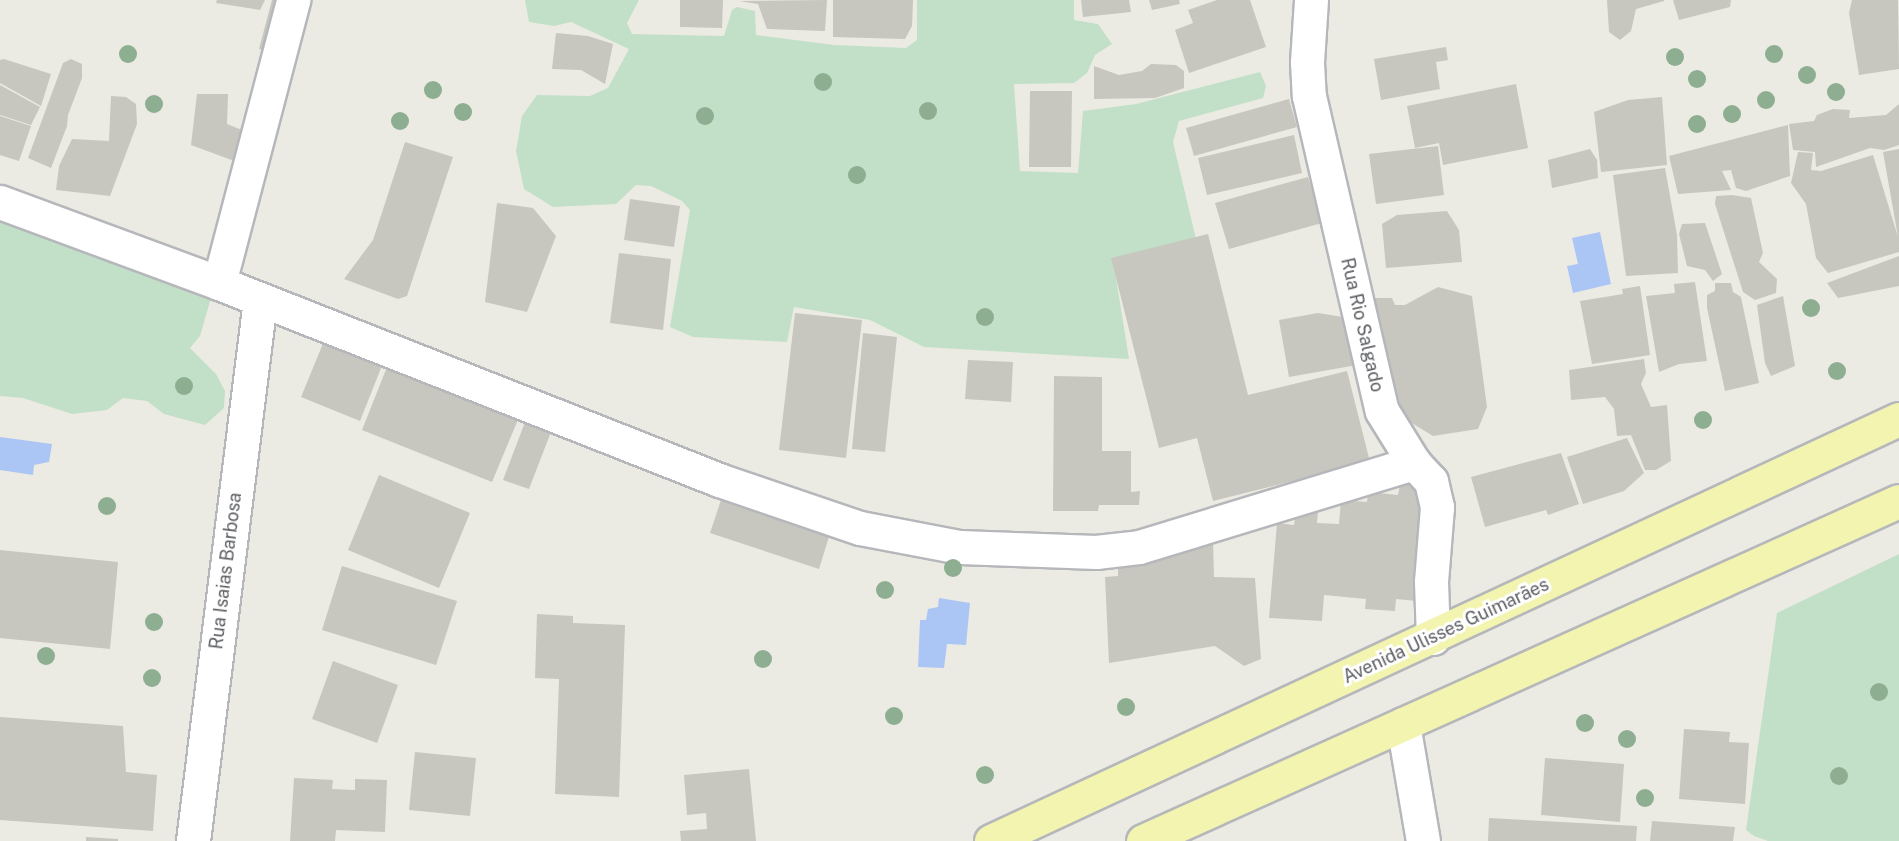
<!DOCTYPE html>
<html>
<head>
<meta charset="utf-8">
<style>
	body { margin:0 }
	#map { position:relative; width:1899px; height:841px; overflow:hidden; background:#ecebe3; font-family:"Public Sans",sans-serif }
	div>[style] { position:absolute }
	.green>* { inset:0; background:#c2e0c8 }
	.water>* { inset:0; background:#abc5f4 }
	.building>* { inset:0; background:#c7c6bf }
	.roads { filter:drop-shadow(2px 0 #b5b7bb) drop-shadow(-2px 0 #b5b7bb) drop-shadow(0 2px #b5b7bb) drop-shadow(0 -2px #b5b7bb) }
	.street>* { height:33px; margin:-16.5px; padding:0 16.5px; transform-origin:16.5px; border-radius:16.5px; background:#fff }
	.primary>* { height:33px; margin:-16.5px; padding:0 16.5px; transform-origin:16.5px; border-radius:16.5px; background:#f2f4af }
	.trees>* { width:18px; height:18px; margin:-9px; border-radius:50%; background:#8dae91 }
	span { translate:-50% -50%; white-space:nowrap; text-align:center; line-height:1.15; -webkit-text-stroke:6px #fff; paint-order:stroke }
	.street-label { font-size:18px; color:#5b5d61 }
</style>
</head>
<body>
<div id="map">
	<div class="green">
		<div style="clip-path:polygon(525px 0,639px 0,627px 23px,632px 34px,724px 36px,732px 10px,737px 7px,755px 11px,756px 35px,834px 45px,906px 48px,917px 40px,917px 0,1074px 0,1074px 20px,1098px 24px,1112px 44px,1095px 55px,1087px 73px,1074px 83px,1014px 84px,1020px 171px,1078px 173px,1083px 111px,1136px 104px,1260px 72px,1266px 86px,1263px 98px,1179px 121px,1173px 142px,1196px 239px,1113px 259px,1129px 359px,924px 347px,870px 320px,794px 307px,787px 342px,693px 337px,670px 327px,690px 210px,682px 201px,651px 186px,636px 185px,616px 204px,553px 207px,524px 189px,516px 151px,522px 116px,537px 95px,590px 96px,608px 88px,629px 49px,571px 22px,554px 26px,529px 22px)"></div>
		<div style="clip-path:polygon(0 189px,181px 253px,211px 298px,200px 336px,190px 348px,216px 374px,225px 391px,224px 408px,205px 425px,164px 414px,147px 401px,123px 398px,107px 410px,72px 414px,23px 398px,0 396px)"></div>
		<div style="clip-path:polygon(1899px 554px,1899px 841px,1768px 841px,1754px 836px,1746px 830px,1777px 613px)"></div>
	</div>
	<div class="water">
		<div style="clip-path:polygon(1600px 232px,1611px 284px,1573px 293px,1567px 266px,1578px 264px,1572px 238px)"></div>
		<div style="clip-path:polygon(0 437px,52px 444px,49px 462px,34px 465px,33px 475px,0 470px)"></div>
		<div style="clip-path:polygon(939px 598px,970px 603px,966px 645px,947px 644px,944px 668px,918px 667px,920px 620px,926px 620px,928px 609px,938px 607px)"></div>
	</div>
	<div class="building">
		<div style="clip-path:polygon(217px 0,265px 0,260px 10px,216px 3px)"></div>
		<div style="clip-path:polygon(272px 0,286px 0,273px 52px,259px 49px)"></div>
		<div style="clip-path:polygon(680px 0,723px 0,722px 28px,680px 27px)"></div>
		<div style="clip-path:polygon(827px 0,825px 31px,767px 29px,758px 4px,739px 1px)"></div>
		<div style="clip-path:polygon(833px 0,913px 0,912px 26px,905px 39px,833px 37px)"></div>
		<div style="clip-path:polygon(1081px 0,1129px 0,1131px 12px,1083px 17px)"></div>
		<div style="clip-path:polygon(1149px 0,1179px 0,1180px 4px,1152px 10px)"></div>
		<div style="clip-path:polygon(1217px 0,1250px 0,1266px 47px,1189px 73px,1175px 30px,1193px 23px,1188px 10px)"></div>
		<div style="clip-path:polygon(1607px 0,1664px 0,1664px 1px,1636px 9px,1631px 31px,1620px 40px,1609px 32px)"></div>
		<div style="clip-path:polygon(1673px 0,1731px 0,1730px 7px,1679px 20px)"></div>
		<div style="clip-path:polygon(1852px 0,1898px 0,1899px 69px,1859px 75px,1849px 13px)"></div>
		<div style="clip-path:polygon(556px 33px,588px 36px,613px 44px,605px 84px,581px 70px,552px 69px)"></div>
		<div style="clip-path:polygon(1446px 47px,1448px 60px,1436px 62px,1440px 89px,1381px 100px,1374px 59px)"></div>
		<div style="clip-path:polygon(4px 59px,51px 74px,41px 106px,0 83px,0 60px)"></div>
		<div style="clip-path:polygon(71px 59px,82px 64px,82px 78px,68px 115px,61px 113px,68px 115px,67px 126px,51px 168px,28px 158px,63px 63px)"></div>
		<div style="clip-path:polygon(1151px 64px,1176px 65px,1184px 71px,1184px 88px,1155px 98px,1094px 99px,1094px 66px,1119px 75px,1142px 71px)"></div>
		<div style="clip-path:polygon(1516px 84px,1528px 148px,1443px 165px,1439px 143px,1415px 148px,1407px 106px)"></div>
		<div style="clip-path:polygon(0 85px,40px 107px,31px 125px,0 115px)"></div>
		<div style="clip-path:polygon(1030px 91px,1072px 91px,1071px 167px,1029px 167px)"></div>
		<div style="clip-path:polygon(197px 94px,228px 94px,227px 124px,257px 136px,245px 165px,191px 145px)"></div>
		<div style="clip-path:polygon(111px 96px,126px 97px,136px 104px,137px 124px,110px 196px,56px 190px,59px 166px,72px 139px,109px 141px)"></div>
		<div style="clip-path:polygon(1662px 97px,1667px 165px,1601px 172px,1594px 112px,1628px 100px)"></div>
		<div style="clip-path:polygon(1289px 99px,1297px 127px,1194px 156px,1186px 128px)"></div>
		<div style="clip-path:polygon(1899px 104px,1899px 145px,1884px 150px,1870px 148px,1816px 167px,1815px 152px,1793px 150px,1789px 124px,1814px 121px,1817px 115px,1833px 109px,1850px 110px,1849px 118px,1886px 115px)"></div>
		<div style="clip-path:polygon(0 116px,31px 126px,19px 161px,0 155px)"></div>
		<div style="clip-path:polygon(1788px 125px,1790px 176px,1746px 191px,1736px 188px,1731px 170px,1722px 171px,1731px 190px,1678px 194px,1669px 156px)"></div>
		<div style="clip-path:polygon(1294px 135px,1302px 173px,1207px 195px,1198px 158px)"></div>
		<div style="clip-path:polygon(405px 142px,453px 157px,407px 296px,398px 299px,344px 279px,373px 240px)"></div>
		<div style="clip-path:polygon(1438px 146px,1444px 195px,1376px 204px,1369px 154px)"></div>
		<div style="clip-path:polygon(1590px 149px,1597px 160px,1598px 178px,1552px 188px,1548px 160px)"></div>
		<div style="clip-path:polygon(1899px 149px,1899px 252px,1828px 273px,1816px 258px,1806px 204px,1791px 183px,1798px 152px,1813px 153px,1811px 170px,1821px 171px,1873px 155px,1898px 237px,1883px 152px)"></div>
		<div style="clip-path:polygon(1665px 168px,1677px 235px,1678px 273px,1626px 276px,1613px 175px)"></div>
		<div style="clip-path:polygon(1308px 177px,1322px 223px,1229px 249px,1215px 203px)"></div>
		<div style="clip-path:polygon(1732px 195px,1751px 198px,1763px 253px,1759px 262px,1777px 279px,1776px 293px,1755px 300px,1743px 292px,1715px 204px,1716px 196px)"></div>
		<div style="clip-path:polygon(630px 199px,680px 206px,674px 247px,624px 240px)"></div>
		<div style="clip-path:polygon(497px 203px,533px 208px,556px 236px,527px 312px,485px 302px)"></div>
		<div style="clip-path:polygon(1447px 211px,1459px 230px,1462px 262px,1386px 268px,1382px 224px,1397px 215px)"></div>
		<div style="clip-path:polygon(1705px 223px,1722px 274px,1713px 281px,1705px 270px,1687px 266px,1679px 234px,1682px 224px)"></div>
		<div style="clip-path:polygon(1208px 234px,1248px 395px,1347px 371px,1370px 462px,1213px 501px,1197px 438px,1159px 448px,1111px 258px)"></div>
		<div style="clip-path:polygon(619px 253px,671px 259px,663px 330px,610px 323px)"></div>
		<div style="clip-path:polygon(1899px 256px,1899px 286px,1838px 298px,1827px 283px)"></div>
		<div style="clip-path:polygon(1695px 282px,1707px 361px,1679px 364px,1659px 372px,1646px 296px,1675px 293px,1674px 284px)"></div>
		<div style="clip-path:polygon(1715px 283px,1731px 283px,1733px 292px,1741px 297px,1759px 383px,1725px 391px,1707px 308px,1707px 295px,1715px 291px)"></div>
		<div style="clip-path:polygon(1640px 286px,1650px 355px,1592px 364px,1580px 301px,1623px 294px,1622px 289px)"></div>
		<div style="clip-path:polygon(1438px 287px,1472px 296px,1487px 407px,1478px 429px,1433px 436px,1402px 417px,1389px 385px,1370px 309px,1375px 298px,1392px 298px,1395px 305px,1405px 305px)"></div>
		<div style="clip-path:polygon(1783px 296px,1795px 366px,1771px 376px,1765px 363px,1757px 305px)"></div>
		<div style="clip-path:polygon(795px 313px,862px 320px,846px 458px,779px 450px)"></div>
		<div style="clip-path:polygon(1318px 313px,1349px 318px,1357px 365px,1289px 377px,1279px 320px)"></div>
		<div style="clip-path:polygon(329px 329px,387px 353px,360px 421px,301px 397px)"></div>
		<div style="clip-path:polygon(863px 333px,897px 337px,885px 452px,852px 449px)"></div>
		<div style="clip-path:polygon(391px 357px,522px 410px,492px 482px,362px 430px)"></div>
		<div style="clip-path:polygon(1644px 359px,1646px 373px,1641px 384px,1651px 407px,1667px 405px,1671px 461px,1656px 470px,1645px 470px,1631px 435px,1617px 436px,1614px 409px,1605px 397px,1571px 400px,1569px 370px)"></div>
		<div style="clip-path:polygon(968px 360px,1013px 362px,1011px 402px,965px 399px)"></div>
		<div style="clip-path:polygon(1054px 376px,1102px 377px,1102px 451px,1131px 451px,1131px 492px,1140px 491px,1139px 505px,1099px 505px,1098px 511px,1053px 511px)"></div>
		<div style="clip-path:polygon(530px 409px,556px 419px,529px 489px,503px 480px)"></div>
		<div style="clip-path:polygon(1627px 438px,1644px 473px,1624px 491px,1583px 504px,1567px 457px)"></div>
		<div style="clip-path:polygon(1561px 453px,1579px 504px,1548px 515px,1546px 510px,1485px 527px,1471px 477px)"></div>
		<div style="clip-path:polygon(379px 475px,470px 513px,439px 588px,348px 550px)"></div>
		<div style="clip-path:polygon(1400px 484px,1426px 486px,1417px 601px,1396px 599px,1395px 611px,1365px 609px,1366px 599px,1324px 595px,1322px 621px,1269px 618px,1277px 523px,1294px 525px,1296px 510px,1318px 512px,1317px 523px,1339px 524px,1341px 500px,1367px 502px,1368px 492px,1398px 495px)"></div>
		<div style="clip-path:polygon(724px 491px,832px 527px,819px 569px,710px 533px)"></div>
		<div style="clip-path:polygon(1213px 541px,1214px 577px,1255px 578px,1261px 659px,1244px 666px,1215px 646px,1109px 663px,1105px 577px,1118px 576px,1118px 562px)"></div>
		<div style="clip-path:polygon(0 550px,118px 562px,110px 649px,0 638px)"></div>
		<div style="clip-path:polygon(342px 566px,457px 601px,436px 665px,322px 630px)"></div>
		<div style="clip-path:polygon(537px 614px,573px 616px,573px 623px,625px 625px,619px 797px,555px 794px,559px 679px,535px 678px)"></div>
		<div style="clip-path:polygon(333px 661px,398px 685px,377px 743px,312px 719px)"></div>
		<div style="clip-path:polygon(0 717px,123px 726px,126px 772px,157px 775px,153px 831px,0 820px)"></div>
		<div style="clip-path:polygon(1684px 729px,1730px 732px,1729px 742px,1749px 743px,1745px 804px,1679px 799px)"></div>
		<div style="clip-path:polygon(415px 752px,476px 758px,470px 816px,409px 810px)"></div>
		<div style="clip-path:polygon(1545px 758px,1624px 764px,1620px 822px,1541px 815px)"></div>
		<div style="clip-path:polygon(749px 769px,756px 841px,681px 841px,680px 831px,707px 829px,706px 813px,687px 815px,684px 775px)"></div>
		<div style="clip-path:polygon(294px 778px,333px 780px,332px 789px,355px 790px,355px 779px,387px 780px,385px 832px,336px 830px,335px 841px,290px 841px)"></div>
		<div style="clip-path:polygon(1489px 818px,1637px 826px,1636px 841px,1488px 841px)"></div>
		<div style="clip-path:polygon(1652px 821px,1735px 827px,1733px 841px,1650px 841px)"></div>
		<div style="clip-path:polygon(86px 837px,118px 839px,118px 841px,86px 841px)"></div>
	</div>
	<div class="roads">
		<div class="street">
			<div style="left:1311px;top:0;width:62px;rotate:93.7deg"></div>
			<div style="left:1307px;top:62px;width:34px;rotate:87deg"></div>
			<div style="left:1309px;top:96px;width:323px;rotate:77deg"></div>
			<div style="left:1382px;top:411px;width:61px;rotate:58.4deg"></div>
			<div style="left:1414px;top:463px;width:25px;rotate:47deg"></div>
			<div style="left:1431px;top:481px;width:27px;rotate:77deg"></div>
			<div style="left:1437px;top:507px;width:74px;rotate:94.6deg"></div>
			<div style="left:1431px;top:581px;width:57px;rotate:88deg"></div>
			<div style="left:0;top:202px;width:233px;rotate:20.3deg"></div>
			<div style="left:219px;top:283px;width:537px;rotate:21.5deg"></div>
			<div style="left:719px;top:480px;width:149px;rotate:18.8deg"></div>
			<div style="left:860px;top:528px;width:102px;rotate:10.8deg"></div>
			<div style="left:960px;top:547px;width:136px;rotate:2.1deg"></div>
			<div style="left:1096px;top:552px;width:43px;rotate:-6.6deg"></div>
			<div style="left:1139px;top:547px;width:288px;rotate:-17deg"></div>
			<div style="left:219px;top:283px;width:293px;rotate:-75.3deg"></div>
			<div style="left:1403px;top:724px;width:119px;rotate:80.3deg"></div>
			<div style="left:193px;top:841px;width:545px;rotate:-82.94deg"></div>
		</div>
		<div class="primary">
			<div style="left:991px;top:841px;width:1001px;rotate:-24.93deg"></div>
			<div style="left:1143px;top:841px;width:829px;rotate:-24.22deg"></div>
		</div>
	</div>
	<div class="trees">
		<div style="left:128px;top:54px"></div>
		<div style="left:1774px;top:54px"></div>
		<div style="left:1675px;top:57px"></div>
		<div style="left:1807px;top:75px"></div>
		<div style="left:1697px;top:79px"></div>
		<div style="left:823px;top:82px"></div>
		<div style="left:433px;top:90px"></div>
		<div style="left:1836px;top:92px"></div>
		<div style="left:1766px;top:100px"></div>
		<div style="left:154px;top:104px"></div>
		<div style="left:928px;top:111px"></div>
		<div style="left:463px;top:112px"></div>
		<div style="left:1732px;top:114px"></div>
		<div style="left:705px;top:116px"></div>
		<div style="left:400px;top:121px"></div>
		<div style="left:1697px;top:124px"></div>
		<div style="left:857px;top:175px"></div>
		<div style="left:1811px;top:308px"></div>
		<div style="left:985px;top:317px"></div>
		<div style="left:1837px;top:371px"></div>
		<div style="left:184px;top:386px"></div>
		<div style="left:1703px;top:420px"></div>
		<div style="left:107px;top:506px"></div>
		<div style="left:953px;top:568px"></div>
		<div style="left:885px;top:590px"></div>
		<div style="left:154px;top:622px"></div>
		<div style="left:46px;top:656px"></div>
		<div style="left:763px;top:659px"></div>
		<div style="left:152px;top:678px"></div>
		<div style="left:1879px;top:692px"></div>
		<div style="left:1126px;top:707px"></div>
		<div style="left:894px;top:716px"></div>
		<div style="left:1585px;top:723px"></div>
		<div style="left:1627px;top:739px"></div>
		<div style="left:985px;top:775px"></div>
		<div style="left:1839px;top:776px"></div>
		<div style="left:1645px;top:798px"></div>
	</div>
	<div class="street-label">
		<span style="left:1362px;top:325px;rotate:77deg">Rua Rio Salgado</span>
		<span style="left:226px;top:571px;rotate:-83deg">Rua Isaias Barbosa</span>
		<span style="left:1446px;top:631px;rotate:-25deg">Avenida Ulisses Guimarães</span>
	</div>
</div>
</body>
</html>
